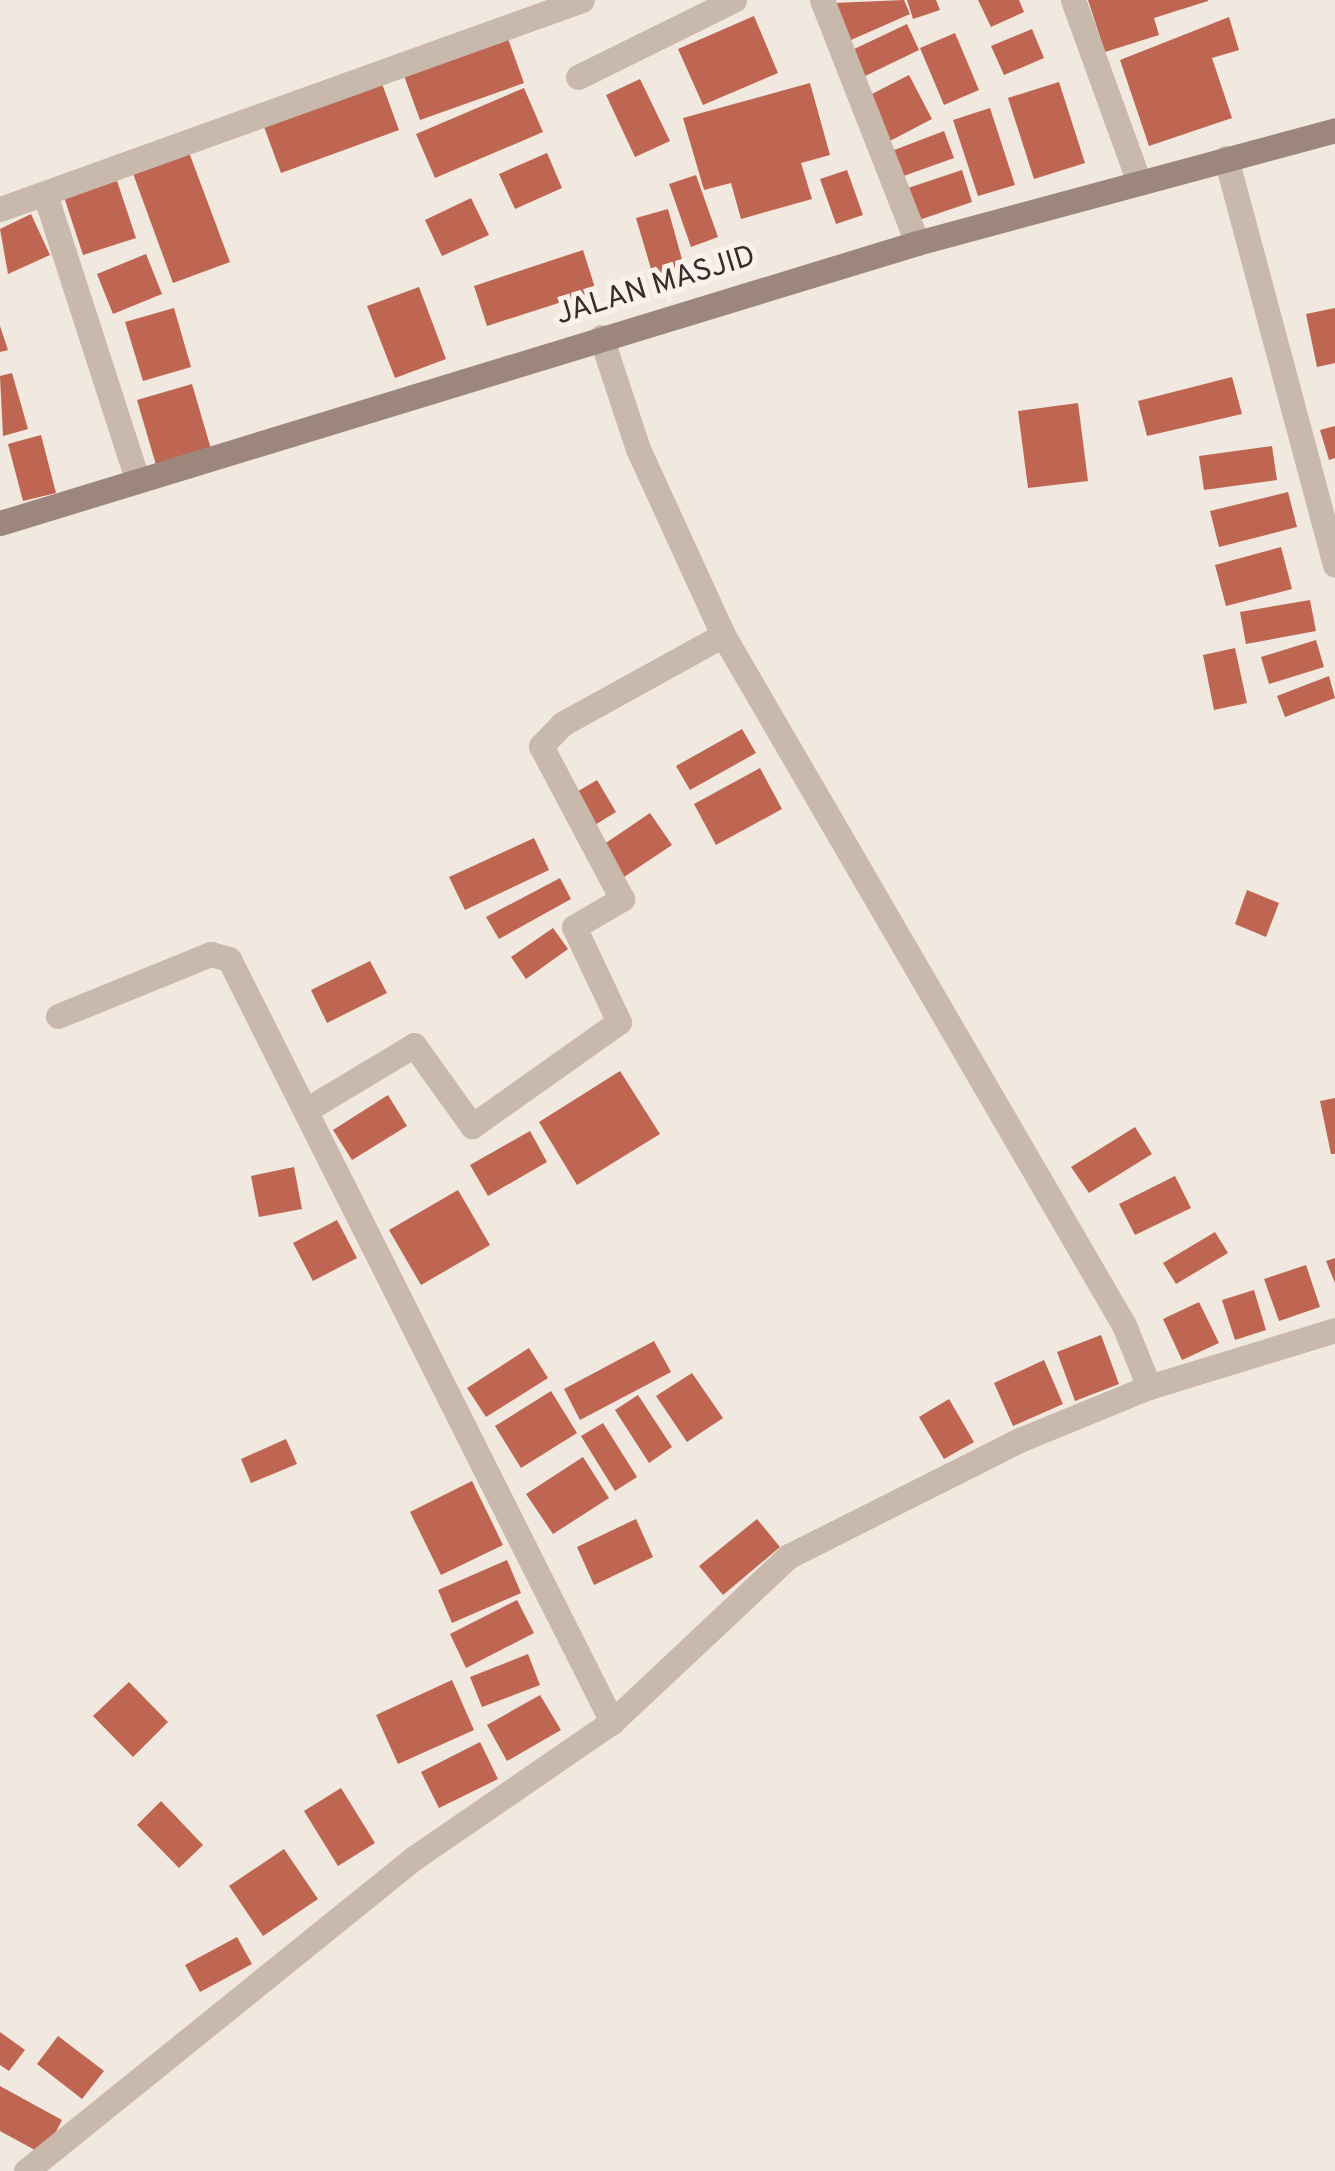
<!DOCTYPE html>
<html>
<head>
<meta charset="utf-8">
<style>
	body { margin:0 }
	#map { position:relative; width:1335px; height:2171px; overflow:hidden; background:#f1e8df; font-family:Overpass,sans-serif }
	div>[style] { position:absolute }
	.building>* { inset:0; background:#be6651 }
	.street>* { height:25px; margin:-12.5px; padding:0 12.5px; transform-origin:12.5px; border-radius:12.5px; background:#c9b8ac }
	.secondary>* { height:25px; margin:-12.5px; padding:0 12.5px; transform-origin:12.5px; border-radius:12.5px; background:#9d877d }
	span { translate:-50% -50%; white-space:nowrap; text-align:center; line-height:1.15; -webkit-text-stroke:10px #f9f2ec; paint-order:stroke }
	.street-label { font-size:30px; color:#372e2a }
</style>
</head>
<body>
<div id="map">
	<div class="building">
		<div style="clip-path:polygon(904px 0,910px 14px,851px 40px,834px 3px)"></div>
		<div style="clip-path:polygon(907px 0,936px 0,940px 10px,913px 19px)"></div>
		<div style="clip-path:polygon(978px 0,1019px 0,1024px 12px,991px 27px)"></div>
		<div style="clip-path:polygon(1088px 0,1208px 0,1208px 1px,1154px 18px,1159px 35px,1105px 52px)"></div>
		<div style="clip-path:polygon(754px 16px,778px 73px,703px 105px,678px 49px)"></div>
		<div style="clip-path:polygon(1229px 17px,1239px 50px,1212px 58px,1232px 118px,1149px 146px,1120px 60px)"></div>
		<div style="clip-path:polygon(907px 24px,919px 50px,863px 77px,850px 51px)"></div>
		<div style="clip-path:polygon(1032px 29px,1044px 58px,1004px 75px,991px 46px)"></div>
		<div style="clip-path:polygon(955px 33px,979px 90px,944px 105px,920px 48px)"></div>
		<div style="clip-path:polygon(507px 36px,524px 83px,420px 120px,403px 73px)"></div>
		<div style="clip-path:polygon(909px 75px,932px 119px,886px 143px,864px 98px)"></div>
		<div style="clip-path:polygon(640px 79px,670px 141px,635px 157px,606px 95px)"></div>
		<div style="clip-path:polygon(381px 81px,399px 130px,281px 173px,263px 124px)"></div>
		<div style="clip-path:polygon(1059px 82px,1085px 163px,1034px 179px,1008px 98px)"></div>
		<div style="clip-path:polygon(810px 83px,830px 155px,801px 163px,812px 199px,741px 219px,731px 183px,704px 190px,683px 118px)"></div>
		<div style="clip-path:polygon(524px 88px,543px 132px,435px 178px,416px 134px)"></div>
		<div style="clip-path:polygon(990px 108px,1015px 185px,978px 196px,953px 120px)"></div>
		<div style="clip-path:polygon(944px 131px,954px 158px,898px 178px,889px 152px)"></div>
		<div style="clip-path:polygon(187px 147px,230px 262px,173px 283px,131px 168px)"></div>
		<div style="clip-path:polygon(547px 153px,562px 188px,515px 209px,499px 174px)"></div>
		<div style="clip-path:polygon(847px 170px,863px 215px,836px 224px,820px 179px)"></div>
		<div style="clip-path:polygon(962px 170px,972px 202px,913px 222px,902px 190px)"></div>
		<div style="clip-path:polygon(696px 175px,718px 237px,691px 247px,669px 184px)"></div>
		<div style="clip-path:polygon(117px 181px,136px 238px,83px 255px,64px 197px)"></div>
		<div style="clip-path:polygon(471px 198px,489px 235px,442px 256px,425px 220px)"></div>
		<div style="clip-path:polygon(668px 209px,685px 270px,654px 279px,636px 218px)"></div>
		<div style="clip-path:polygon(31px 214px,50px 255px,8px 274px,0 229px)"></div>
		<div style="clip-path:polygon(583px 250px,596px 291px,487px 326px,474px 286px)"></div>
		<div style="clip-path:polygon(146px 254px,162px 294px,113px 314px,97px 274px)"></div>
		<div style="clip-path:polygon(419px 287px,446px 359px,395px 378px,367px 306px)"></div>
		<div style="clip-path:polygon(174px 308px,191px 367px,143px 381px,125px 322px)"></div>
		<div style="clip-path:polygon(1335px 308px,1335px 363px,1317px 367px,1306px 314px)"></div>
		<div style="clip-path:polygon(0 326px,8px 350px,0 352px)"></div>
		<div style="clip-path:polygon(12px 373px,28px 429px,3px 436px,0 376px)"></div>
		<div style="clip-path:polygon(1232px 377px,1242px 414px,1147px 436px,1138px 401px)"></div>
		<div style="clip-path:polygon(192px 384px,211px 449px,156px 465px,137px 400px)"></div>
		<div style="clip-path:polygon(1078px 403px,1088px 481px,1028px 488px,1018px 411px)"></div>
		<div style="clip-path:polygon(1335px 426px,1335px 458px,1329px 460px,1320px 430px)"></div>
		<div style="clip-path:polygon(41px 435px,56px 493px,23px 501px,8px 444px)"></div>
		<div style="clip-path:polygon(1272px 446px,1277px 480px,1204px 490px,1199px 456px)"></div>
		<div style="clip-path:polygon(1288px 492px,1297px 527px,1219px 547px,1210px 511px)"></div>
		<div style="clip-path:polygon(1281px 547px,1292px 589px,1226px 606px,1215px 565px)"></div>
		<div style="clip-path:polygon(1310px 600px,1316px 631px,1246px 644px,1240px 612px)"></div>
		<div style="clip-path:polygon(1316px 640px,1324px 667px,1269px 684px,1261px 657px)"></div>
		<div style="clip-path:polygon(1235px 648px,1247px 703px,1214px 710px,1203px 655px)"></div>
		<div style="clip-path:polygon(1329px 676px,1335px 698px,1285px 717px,1277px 696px)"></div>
		<div style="clip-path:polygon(742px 729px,756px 753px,690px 790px,676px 766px)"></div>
		<div style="clip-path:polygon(760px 768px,782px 809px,716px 845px,694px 804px)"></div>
		<div style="clip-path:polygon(597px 780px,616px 812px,590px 828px,570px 796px)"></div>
		<div style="clip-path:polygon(650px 813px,672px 845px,621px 879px,600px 847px)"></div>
		<div style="clip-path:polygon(534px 838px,549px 870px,465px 910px,449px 877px)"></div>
		<div style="clip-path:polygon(560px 878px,571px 899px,499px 939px,486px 917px)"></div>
		<div style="clip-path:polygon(1247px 890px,1279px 903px,1266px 937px,1235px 924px)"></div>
		<div style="clip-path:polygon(553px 928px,568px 949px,526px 979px,511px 957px)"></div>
		<div style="clip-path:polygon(370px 961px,387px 993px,327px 1023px,311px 990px)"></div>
		<div style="clip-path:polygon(620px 1071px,660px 1134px,577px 1185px,539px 1122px)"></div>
		<div style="clip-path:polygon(388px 1095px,407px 1126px,352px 1160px,333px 1130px)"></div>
		<div style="clip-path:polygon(1335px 1098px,1335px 1154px,1331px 1154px,1320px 1101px)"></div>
		<div style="clip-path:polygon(1135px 1127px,1152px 1154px,1089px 1193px,1071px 1167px)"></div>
		<div style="clip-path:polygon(530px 1131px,547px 1162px,488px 1196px,470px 1165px)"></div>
		<div style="clip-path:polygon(294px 1167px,302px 1209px,259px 1217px,251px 1176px)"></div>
		<div style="clip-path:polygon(1175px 1176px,1191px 1208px,1135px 1235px,1119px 1204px)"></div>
		<div style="clip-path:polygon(458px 1190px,490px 1245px,421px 1285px,389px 1230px)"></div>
		<div style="clip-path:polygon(337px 1220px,357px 1258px,313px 1281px,293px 1243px)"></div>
		<div style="clip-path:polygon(1215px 1232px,1228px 1253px,1176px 1284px,1163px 1263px)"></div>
		<div style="clip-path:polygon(1335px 1258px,1335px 1283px,1326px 1261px)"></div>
		<div style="clip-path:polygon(1306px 1265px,1320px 1307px,1279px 1321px,1264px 1279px)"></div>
		<div style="clip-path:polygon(1254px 1290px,1266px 1330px,1235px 1340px,1222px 1300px)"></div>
		<div style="clip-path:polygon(1199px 1302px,1219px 1343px,1182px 1360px,1163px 1319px)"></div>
		<div style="clip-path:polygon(1101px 1335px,1119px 1384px,1075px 1401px,1057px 1352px)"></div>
		<div style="clip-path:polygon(654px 1341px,671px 1372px,580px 1420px,564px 1389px)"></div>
		<div style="clip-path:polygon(529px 1348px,548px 1378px,486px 1417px,467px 1388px)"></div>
		<div style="clip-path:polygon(1044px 1360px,1063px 1404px,1013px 1426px,994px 1383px)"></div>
		<div style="clip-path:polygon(692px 1373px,723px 1418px,687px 1442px,656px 1396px)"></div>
		<div style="clip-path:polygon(551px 1391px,577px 1433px,521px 1468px,495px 1426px)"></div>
		<div style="clip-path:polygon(638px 1395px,672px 1447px,649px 1463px,615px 1410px)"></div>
		<div style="clip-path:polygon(949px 1399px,974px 1442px,944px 1459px,919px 1417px)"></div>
		<div style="clip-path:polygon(603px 1423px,637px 1477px,615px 1491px,581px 1436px)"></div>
		<div style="clip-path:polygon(286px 1439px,297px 1464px,251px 1483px,241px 1459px)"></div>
		<div style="clip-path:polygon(583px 1457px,609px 1498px,553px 1534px,526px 1494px)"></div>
		<div style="clip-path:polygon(472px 1481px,503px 1545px,441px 1575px,410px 1512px)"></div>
		<div style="clip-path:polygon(636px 1519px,653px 1557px,594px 1585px,577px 1547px)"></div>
		<div style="clip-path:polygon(757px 1519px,780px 1547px,723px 1595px,699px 1566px)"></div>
		<div style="clip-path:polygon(507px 1560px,521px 1593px,452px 1623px,438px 1590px)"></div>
		<div style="clip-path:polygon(517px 1600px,534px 1633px,466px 1668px,450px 1634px)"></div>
		<div style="clip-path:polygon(528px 1654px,540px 1685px,482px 1707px,470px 1677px)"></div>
		<div style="clip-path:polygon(452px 1680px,474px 1730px,398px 1764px,376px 1715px)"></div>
		<div style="clip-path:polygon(129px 1682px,168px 1722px,133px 1757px,93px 1716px)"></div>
		<div style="clip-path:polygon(540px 1695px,561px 1730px,507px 1761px,487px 1725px)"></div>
		<div style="clip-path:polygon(480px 1742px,498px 1779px,439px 1808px,421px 1772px)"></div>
		<div style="clip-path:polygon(341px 1788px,375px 1843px,338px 1866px,304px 1811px)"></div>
		<div style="clip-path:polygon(161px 1801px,203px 1845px,179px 1868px,137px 1825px)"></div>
		<div style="clip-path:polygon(284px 1849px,318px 1899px,263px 1936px,229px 1886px)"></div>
		<div style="clip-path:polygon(237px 1937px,252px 1964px,200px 1992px,185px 1965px)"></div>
		<div style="clip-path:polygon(0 2032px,25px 2050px,9px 2071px,0 2065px)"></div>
		<div style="clip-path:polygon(58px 2036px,104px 2071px,82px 2099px,37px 2064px)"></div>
		<div style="clip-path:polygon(0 2086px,62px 2120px,44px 2155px,0 2131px)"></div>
	</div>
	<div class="street">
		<div style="left:822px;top:0;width:261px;rotate:68.6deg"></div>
		<div style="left:1073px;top:0;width:191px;rotate:70.1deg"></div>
		<div style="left:578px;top:77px;width:174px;rotate:-26.3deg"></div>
		<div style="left:1226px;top:158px;width:421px;rotate:75deg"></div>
		<div style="left:45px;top:194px;width:299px;rotate:72.1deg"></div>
		<div style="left:0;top:209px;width:618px;rotate:-19.75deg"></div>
		<div style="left:601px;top:337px;width:118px;rotate:71.7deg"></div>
		<div style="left:638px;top:449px;width:205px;rotate:65.4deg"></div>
		<div style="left:723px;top:635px;width:798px;rotate:59.84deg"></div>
		<div style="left:1124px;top:1325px;width:67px;rotate:68deg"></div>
		<div style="left:58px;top:1016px;width:165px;rotate:-22.1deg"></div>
		<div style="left:211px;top:954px;width:19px;rotate:16deg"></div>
		<div style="left:229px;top:959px;width:854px;rotate:63.34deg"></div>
		<div style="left:306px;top:1110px;width:126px;rotate:-31deg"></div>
		<div style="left:414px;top:1045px;width:100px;rotate:54.4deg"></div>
		<div style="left:472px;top:1126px;width:180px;rotate:-35.3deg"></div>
		<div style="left:619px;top:1022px;width:105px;rotate:-115.3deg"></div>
		<div style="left:574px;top:927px;width:56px;rotate:-30.3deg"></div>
		<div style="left:622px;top:899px;width:173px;rotate:-117.9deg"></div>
		<div style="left:541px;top:746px;width:30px;rotate:-46deg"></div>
		<div style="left:562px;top:724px;width:184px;rotate:-28.9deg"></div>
		<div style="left:26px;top:2171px;width:499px;rotate:-38.9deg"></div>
		<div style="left:414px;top:1858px;width:240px;rotate:-34.5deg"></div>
		<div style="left:612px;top:1722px;width:243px;rotate:-43.2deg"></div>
		<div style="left:789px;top:1556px;width:261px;rotate:-26.7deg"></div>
		<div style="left:1022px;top:1439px;width:137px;rotate:-22.3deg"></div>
		<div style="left:1149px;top:1387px;width:195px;rotate:-17deg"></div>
	</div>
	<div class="secondary">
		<div style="left:0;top:523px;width:959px;rotate:-16.98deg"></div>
		<div style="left:917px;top:243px;width:433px;rotate:-15.1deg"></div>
	</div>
	<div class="street-label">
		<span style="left:656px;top:287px;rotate:-17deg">JALAN MASJID</span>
	</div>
</div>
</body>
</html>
